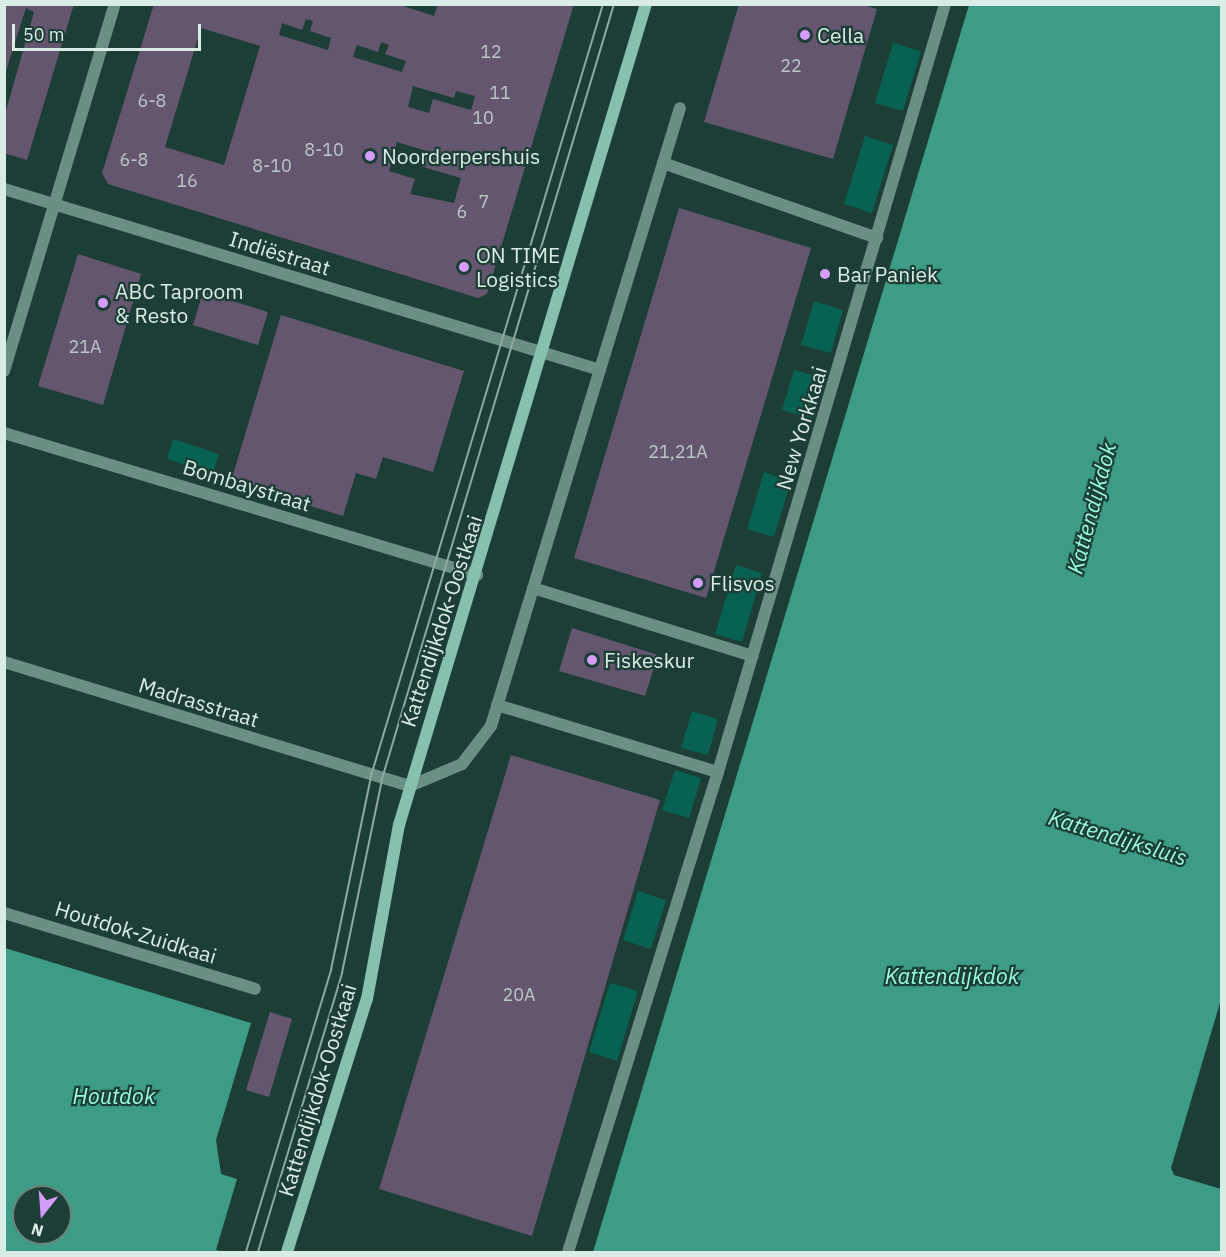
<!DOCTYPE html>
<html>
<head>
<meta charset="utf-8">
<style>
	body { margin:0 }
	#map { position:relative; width:1226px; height:1257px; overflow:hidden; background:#1d3e36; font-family:"IBM Plex Sans",sans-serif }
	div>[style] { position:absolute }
	.green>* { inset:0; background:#076251 }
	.water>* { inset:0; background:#3d9c86 }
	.building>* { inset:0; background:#64566e }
	.lane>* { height:12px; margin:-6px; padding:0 6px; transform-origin:6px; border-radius:6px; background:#6b8f84 }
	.street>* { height:12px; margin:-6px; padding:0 6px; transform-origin:6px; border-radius:6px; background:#6b8f84 }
	.secondary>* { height:12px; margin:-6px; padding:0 6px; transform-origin:6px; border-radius:6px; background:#86c0af }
	.tram>* { height:1.5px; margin:-0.75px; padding:0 0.75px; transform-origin:0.75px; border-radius:0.75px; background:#8fa8a1 }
	.dots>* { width:16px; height:16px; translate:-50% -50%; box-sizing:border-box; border:3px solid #1d3e36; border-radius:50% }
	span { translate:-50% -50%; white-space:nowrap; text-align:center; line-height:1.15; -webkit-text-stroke:4.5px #1d3e36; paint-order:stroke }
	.number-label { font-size:18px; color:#bcc6c8 }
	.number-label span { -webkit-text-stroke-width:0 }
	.poi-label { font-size:21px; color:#d9ece6 }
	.left { translate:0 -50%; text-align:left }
	.street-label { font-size:21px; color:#d9ece6 }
	.water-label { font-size:22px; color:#99fbe0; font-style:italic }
	.frame { position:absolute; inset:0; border:6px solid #d9ece6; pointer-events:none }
	.north { position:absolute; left:12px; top:1185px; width:60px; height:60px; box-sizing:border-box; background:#1d3e36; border:2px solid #68847c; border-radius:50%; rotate:197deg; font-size:16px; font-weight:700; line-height:24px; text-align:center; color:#d9ece6 }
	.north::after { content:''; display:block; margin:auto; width:21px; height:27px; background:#d59cfb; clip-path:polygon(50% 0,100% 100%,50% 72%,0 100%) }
	.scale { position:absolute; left:12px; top:24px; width:189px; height:27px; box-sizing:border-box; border:3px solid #d9ece6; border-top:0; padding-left:8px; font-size:18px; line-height:21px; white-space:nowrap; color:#d9ece6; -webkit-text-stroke:4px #1d3e36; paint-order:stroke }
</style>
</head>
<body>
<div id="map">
	<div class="green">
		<div style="clip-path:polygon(893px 43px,921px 51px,903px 111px,875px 103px)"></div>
		<div style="clip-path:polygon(865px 136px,893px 145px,872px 213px,844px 204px)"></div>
		<div style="clip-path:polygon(814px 301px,843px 310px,831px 353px,801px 345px)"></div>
		<div style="clip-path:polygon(794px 370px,823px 378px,811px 418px,782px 410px)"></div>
		<div style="clip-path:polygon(173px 439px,219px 454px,213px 473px,167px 459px)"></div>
		<div style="clip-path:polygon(764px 472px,791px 481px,774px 537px,747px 529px)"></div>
		<div style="clip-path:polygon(736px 565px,762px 573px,742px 642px,715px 634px)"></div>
		<div style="clip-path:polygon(692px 711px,718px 719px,708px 755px,681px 748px)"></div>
		<div style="clip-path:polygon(675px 770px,701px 778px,689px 818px,662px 810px)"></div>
		<div style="clip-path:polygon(638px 891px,666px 900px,651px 949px,623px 940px)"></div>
		<div style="clip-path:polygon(610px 983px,638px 991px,617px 1061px,589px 1052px)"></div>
	</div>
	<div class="water">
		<div style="clip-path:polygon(969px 5px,1221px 5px,1222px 996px,1171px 1168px,1174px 1175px,1221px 1189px,1221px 1252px,593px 1252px)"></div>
		<div style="clip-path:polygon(evenodd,5px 948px,251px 1023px,216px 1140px,221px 1174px,237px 1179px,216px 1250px,224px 1252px,5px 1252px,5px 948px,24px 1197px,60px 1197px,60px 1233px,24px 1233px,24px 1197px)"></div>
	</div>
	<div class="building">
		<div style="clip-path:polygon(4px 4px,74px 4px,27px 160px,4px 153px,4px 118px,34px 12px,26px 8px,4px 77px)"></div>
		<div style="clip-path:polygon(evenodd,154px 4px,397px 4px,434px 16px,438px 4px,574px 4px,487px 294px,478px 298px,108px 184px,102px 173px,154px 4px,306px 19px,313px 21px,310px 31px,331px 38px,328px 50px,279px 35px,282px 23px,302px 30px,306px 19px,154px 4px,201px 28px,260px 46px,224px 165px,165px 147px,201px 28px,154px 4px,381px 42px,389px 45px,385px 54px,406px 61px,402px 72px,353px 57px,357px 45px,378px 52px,381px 42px,154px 4px,413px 86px,454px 98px,456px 91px,475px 96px,471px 110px,433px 99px,429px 113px,408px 107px,413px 86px,154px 4px,397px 142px,427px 151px,423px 167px,461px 178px,454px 203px,410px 194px,415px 179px,389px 171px,397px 142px)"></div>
		<div style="clip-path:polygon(739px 4px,860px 4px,877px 9px,833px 159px,704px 122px)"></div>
		<div style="clip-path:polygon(679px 208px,811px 248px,706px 598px,574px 558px)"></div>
		<div style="clip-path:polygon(78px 254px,141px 274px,103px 405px,38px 386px)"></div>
		<div style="clip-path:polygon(203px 292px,268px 312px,258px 345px,193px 325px)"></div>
		<div style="clip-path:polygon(281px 315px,464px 371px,433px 472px,383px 457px,376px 479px,356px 473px,343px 516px,231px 481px)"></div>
		<div style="clip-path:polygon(572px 628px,658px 655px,645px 696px,559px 671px)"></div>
		<div style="clip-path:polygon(511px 755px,660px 800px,532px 1236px,379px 1189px)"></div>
		<div style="clip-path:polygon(270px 1012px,292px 1019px,269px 1097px,246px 1090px)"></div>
	</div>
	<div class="lane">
		<div style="left:410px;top:786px;width:56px;rotate:-22.9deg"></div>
		<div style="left:462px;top:764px;width:48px;rotate:-52.7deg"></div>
		<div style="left:491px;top:726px;width:646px;rotate:-73deg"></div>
	</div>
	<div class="street">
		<div style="left:663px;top:163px;width:227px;rotate:19.3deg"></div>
		<div style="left:4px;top:189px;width:623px;rotate:16.89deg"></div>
		<div style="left:4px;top:371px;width:383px;rotate:-73.2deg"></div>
		<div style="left:4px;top:433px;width:494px;rotate:16.7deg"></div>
		<div style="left:533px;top:588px;width:230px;rotate:17.2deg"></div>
		<div style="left:4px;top:662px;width:425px;rotate:17deg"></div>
		<div style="left:497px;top:705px;width:231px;rotate:16.9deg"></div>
		<div style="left:4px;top:913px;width:262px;rotate:16.8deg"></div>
		<div style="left:568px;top:1252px;width:503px;rotate:-72.65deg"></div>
		<div style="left:718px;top:772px;width:801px;rotate:-73.53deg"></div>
	</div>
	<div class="secondary">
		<div style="left:287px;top:1252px;width:265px;rotate:-72.5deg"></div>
		<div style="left:367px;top:999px;width:177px;rotate:-79.6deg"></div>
		<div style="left:399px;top:825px;width:857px;rotate:-73.26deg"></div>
	</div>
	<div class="tram">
		<div style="left:246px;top:1252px;width:295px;rotate:-73.2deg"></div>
		<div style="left:331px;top:970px;width:198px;rotate:-78.3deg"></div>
		<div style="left:371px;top:776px;width:806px;rotate:-73.27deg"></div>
		<div style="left:258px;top:1252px;width:291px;rotate:-73.2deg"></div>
		<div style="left:342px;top:973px;width:198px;rotate:-78.3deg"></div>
		<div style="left:382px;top:779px;width:809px;rotate:-73.33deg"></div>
	</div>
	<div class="dots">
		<div style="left:805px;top:35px;background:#d59cfb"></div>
		<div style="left:370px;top:156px;background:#d59cfb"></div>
		<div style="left:464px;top:267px;background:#d59cfb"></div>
		<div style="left:825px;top:274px;background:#d59cfb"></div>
		<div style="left:103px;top:303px;background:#d59cfb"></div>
		<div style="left:698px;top:583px;background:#d59cfb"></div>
		<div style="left:592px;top:660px;background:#d59cfb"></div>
	</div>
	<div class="number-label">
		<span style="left:491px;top:52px">12</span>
		<span style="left:791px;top:66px">22</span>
		<span style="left:500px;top:93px">11</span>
		<span style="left:152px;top:101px">6-8</span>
		<span style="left:483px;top:118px">10</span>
		<span style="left:324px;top:150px">8-10</span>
		<span style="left:134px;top:160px">6-8</span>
		<span style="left:272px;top:166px">8-10</span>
		<span style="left:187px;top:181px">16</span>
		<span style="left:484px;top:202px">7</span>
		<span style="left:462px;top:212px">6</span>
		<span style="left:85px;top:347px">21A</span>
		<span style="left:678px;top:452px">21,21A</span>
		<span style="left:519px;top:995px">20A</span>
	</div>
	<div class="poi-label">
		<span class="left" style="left:817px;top:35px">Cella</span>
		<span class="left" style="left:382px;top:156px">Noorderpershuis</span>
		<span class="left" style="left:476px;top:267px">ON TIME<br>Logistics</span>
		<span class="left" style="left:837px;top:274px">Bar Paniek</span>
		<span class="left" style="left:115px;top:303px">ABC Taproom<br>&amp; Resto</span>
		<span class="left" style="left:710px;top:583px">Flisvos</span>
		<span class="left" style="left:604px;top:660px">Fiskeskur</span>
	</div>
	<div class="street-label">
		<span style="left:280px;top:253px;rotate:17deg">Indiëstraat</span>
		<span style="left:801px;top:428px;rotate:-73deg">New Yorkkaai</span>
		<span style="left:247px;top:485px;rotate:17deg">Bombaystraat</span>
		<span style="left:441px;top:621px;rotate:-72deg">Kattendijkdok-Oostkaai</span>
		<span style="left:199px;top:702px;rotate:17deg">Madrasstraat</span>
		<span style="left:136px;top:932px;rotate:17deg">Houtdok-Zuidkaai</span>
		<span style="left:317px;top:1090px;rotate:-73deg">Kattendijkdok-Oostkaai</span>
	</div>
	<div class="water-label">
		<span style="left:1091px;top:508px;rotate:-75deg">Kattendijkdok</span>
		<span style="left:1118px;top:837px;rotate:17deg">Kattendijksluis</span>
		<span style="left:952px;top:976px">Kattendijkdok</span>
		<span style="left:114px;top:1096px">Houtdok</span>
	</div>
	<div class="frame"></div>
	<div class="north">N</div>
	<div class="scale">50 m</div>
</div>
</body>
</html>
